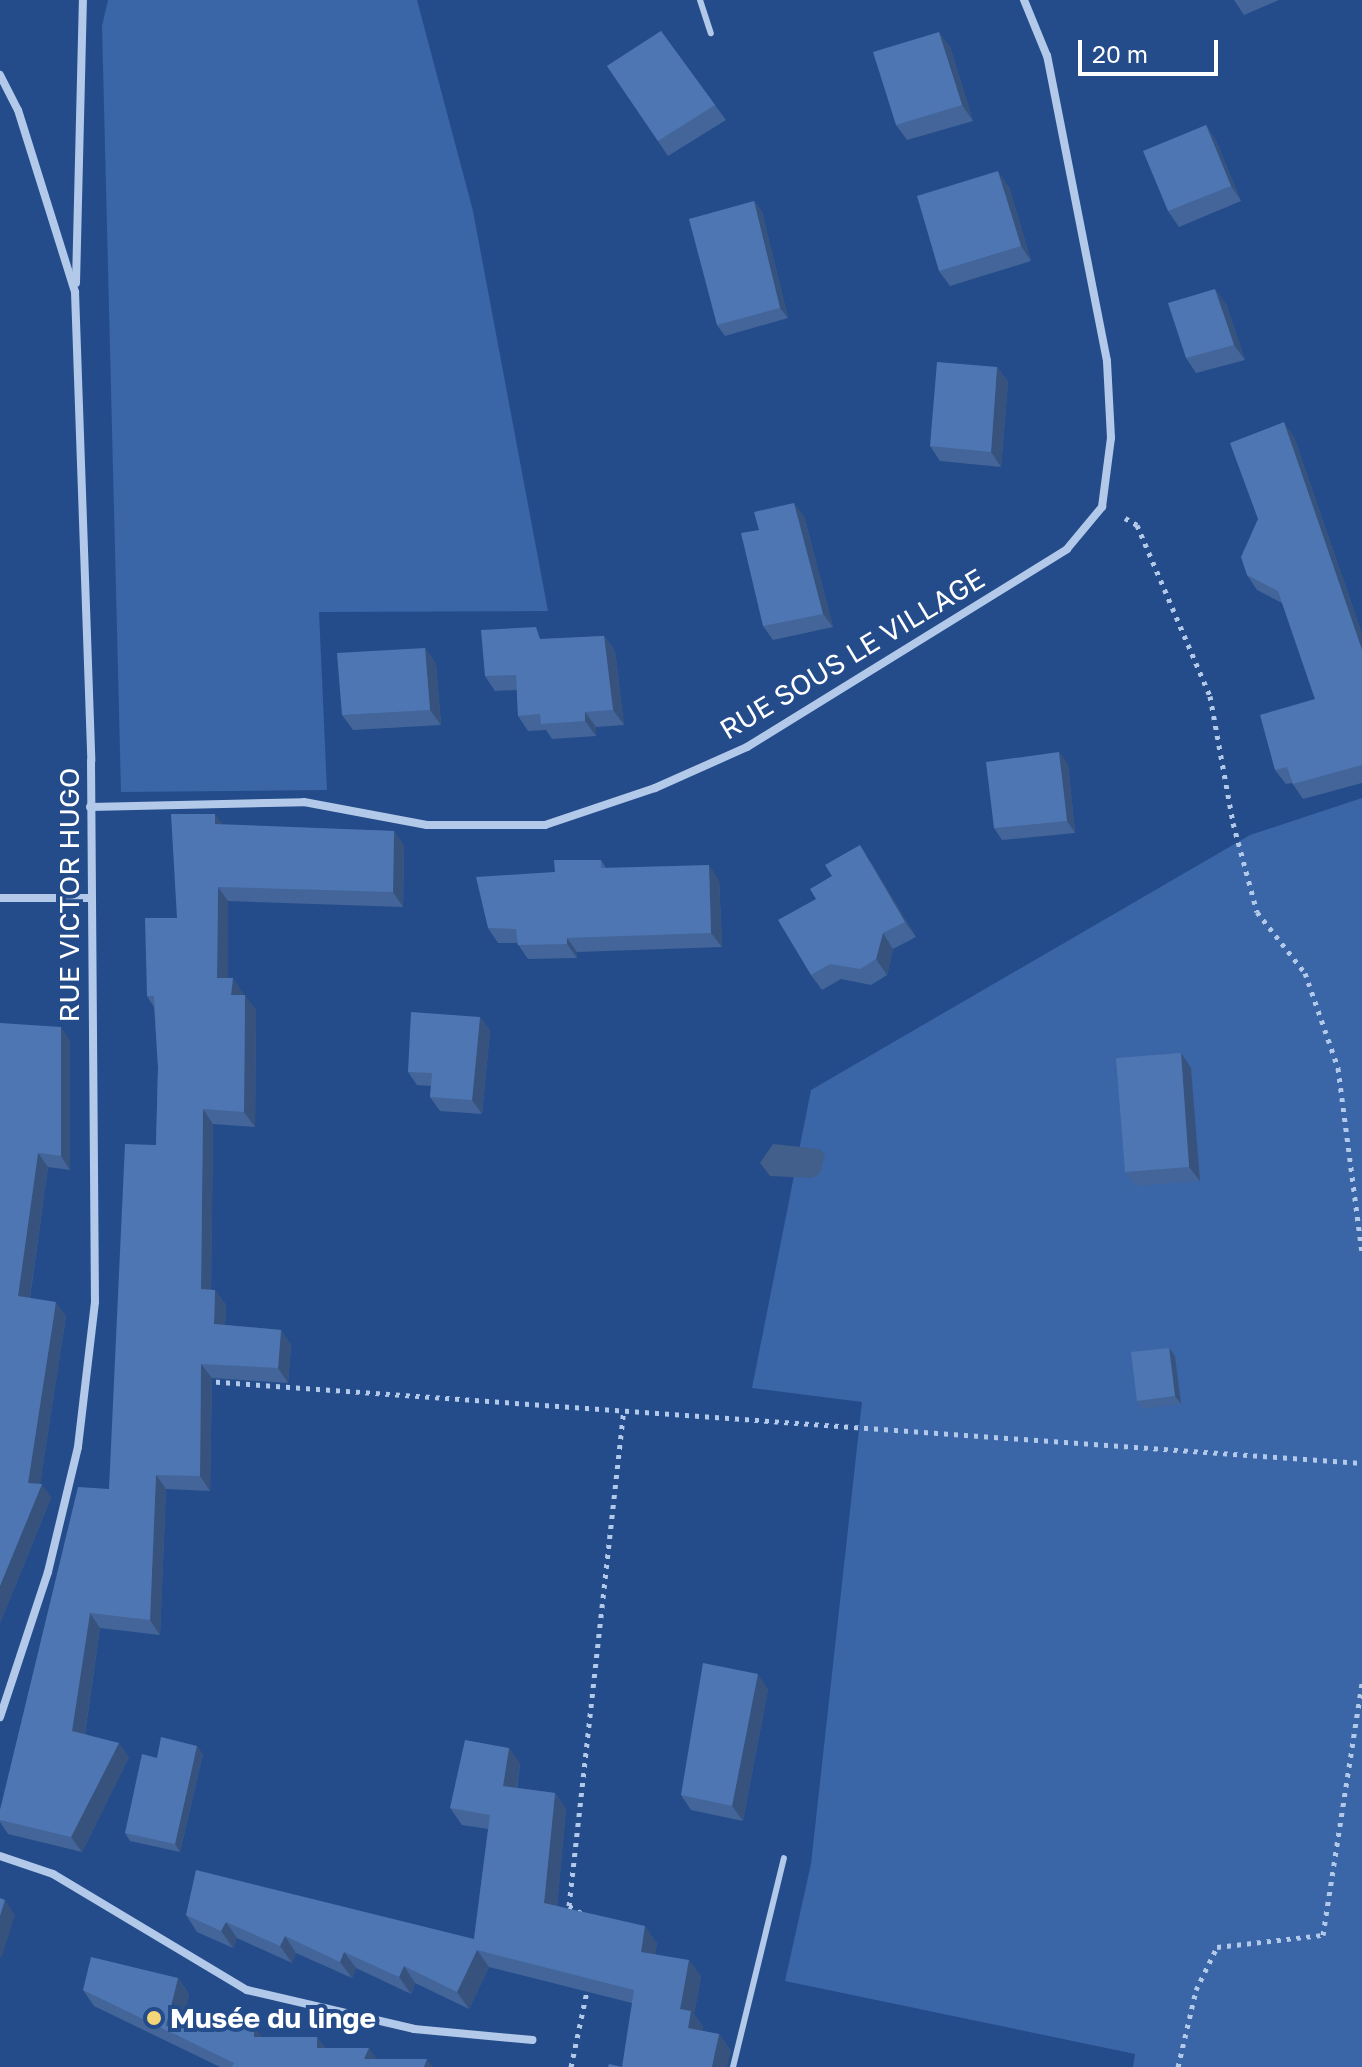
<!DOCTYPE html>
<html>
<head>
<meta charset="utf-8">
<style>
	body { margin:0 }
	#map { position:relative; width:1362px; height:2067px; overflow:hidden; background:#254c8a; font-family:"Golos Text",sans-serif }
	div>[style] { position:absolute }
	.green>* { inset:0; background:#3a65a7 }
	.water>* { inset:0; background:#425e8a }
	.path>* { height:5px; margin-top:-2.5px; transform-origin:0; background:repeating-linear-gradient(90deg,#b3c9ea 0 4px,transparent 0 10px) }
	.service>* { height:6px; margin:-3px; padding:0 3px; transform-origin:3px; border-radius:3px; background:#b3c9ea }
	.minor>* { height:8px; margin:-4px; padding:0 4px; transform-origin:4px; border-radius:4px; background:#b3c9ea }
	.wall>* { inset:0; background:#436599 }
	.shaded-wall>* { inset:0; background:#37537d }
	.building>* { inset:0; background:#4e76b2 }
	.dots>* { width:22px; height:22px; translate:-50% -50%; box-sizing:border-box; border:4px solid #254c8a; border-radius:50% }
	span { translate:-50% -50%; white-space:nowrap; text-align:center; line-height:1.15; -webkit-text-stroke:8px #254c8a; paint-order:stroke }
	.street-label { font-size:28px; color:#fff }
	.poi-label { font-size:28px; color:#fff; font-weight:700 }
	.left { translate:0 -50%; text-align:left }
	.scale { position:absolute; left:1078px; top:40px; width:140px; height:36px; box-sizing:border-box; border:4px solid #fff; border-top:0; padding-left:10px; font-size:24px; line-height:28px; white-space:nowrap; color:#fff; -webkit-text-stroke:6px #254c8a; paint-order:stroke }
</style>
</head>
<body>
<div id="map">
	<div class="green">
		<div style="clip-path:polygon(108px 0,417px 0,473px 211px,548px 611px,319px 612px,327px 790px,121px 792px,102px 26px)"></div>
		<div style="clip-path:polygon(1362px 798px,1362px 2067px,1133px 2067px,1135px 2054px,785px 1981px,811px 1864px,862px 1402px,752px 1388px,811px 1090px,1250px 835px)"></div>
	</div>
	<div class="water">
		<div style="clip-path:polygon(773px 1144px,820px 1149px,825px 1156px,820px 1173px,812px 1178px,770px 1176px,760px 1163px)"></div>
	</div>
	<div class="path">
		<div style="left:1125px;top:518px;width:14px;rotate:30deg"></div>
		<div style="left:1137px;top:525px;width:186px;rotate:66.9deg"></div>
		<div style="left:1210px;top:696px;width:129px;rotate:79.7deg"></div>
		<div style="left:1233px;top:823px;width:92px;rotate:74.9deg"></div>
		<div style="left:1257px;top:912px;width:78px;rotate:51.8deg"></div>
		<div style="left:1305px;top:973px;width:101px;rotate:70.8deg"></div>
		<div style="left:1338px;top:1068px;width:188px;rotate:82.6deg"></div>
		<div style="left:206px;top:1381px;width:1159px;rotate:4.06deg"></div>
		<div style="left:581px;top:1913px;width:14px;rotate:-150deg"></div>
		<div style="left:569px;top:1906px;width:499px;rotate:-83.7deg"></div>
		<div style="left:571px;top:2067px;width:83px;rotate:-78.1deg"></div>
		<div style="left:1178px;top:2067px;width:79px;rotate:-76.8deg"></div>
		<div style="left:1196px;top:1990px;width:48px;rotate:-64deg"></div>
		<div style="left:1217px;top:1947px;width:107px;rotate:-6.5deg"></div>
		<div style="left:1323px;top:1935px;width:256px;rotate:-81.2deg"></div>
	</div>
	<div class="service">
		<div style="left:700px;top:0;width:35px;rotate:72deg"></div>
		<div style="left:733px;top:2067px;width:215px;rotate:-76.3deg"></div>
	</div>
	<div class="minor">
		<div style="left:0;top:75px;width:39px;rotate:63deg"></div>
		<div style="left:18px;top:110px;width:191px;rotate:72.6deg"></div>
		<div style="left:75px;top:292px;width:469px;rotate:88deg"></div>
		<div style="left:91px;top:761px;width:541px;rotate:89.58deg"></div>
		<div style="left:95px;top:1302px;width:146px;rotate:96.7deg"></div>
		<div style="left:78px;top:1447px;width:129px;rotate:103.5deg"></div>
		<div style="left:48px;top:1572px;width:153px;rotate:108.3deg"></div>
		<div style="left:76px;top:283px;width:283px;rotate:-88.6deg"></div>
		<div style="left:90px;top:807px;width:214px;rotate:-1.3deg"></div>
		<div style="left:304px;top:802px;width:125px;rotate:10.6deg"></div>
		<div style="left:427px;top:825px;width:118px"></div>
		<div style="left:545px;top:825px;width:116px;rotate:-18.6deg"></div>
		<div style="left:655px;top:788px;width:101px;rotate:-24deg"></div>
		<div style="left:747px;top:747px;width:376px;rotate:-31.7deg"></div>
		<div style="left:1067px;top:549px;width:55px;rotate:-50.2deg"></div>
		<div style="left:1102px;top:507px;width:70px;rotate:-82.6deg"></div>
		<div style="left:1111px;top:438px;width:77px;rotate:-93deg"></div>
		<div style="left:1107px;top:361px;width:311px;rotate:-101.1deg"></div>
		<div style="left:1047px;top:56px;width:61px;rotate:-112.3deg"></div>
		<div style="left:0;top:898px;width:91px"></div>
		<div style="left:0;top:1856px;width:56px;rotate:18.8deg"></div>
		<div style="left:53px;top:1874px;width:226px;rotate:30.9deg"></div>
		<div style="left:247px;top:1990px;width:171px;rotate:13.1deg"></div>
		<div style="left:414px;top:2029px;width:119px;rotate:5.3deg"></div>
	</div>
	<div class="wall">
		<div style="clip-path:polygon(1234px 0,1279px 0,1244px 15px)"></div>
		<div style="clip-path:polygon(661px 31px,726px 120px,668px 156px,607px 66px)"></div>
		<div style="clip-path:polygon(950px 47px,973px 121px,907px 140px,896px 125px)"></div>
		<div style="clip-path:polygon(1206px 125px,1216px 141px,1241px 201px,1179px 227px,1168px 211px)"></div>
		<div style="clip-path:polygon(1009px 187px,1031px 261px,950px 286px,939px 271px)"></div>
		<div style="clip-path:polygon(754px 201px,762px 212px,788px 318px,725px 336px,717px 325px)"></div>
		<div style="clip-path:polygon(1226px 304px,1245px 360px,1196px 373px,1186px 358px)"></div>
		<div style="clip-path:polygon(997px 367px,1008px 382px,1001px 467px,940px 461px,930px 446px)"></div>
		<div style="clip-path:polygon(1294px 437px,1362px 634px,1362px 783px,1303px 799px,1292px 783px,1286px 784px,1275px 770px,1315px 699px,1282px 603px,1257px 590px,1247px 575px,1258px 519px)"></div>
		<div style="clip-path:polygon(804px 516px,833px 627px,773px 640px,763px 626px,759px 530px)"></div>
		<div style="clip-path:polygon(604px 636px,615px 651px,624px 725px,596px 727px,596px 736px,552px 739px,546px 730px,528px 731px,518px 716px,517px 690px,495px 691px,485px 676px,544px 639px)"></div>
		<div style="clip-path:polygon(425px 648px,436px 664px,441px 725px,353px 730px,342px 715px)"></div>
		<div style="clip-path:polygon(1068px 764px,1075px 833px,1002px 840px,994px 828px)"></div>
		<div style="clip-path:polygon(223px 825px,394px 831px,404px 846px,403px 907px,228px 901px,228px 978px,243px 993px,243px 995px,256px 1010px,255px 1127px,213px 1124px,211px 1290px,215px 1290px,226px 1305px,225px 1325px,281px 1330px,291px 1345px,288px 1383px,212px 1378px,210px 1491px,166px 1489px,160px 1635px,100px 1628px,85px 1734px,129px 1757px,82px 1852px,8px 1834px,0 1822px,0 1810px,109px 1489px,156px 1145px,158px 1068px,154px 1007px,147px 996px,177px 918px)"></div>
		<div style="clip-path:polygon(601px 860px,606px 868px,719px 880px,722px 947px,577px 952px,577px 958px,528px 959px,517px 943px,498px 943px,488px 928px,555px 872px)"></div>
		<div style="clip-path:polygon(870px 861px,916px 937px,893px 949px,887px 975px,871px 985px,841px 979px,822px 990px,811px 975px,816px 899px)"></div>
		<div style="clip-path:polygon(480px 1017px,490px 1031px,482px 1114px,440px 1111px,430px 1097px,431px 1086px,417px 1085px,408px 1072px)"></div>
		<div style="clip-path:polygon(0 1023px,70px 1041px,70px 1170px,48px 1167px,30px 1298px,66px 1316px,40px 1484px,51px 1498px,0 1623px)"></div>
		<div style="clip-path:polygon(1181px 1053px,1191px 1068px,1200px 1181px,1135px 1186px,1125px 1172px)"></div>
		<div style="clip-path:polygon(1175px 1356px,1181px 1404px,1142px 1409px,1137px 1401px)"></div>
		<div style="clip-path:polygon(768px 1689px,743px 1821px,691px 1810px,681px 1795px)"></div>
		<div style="clip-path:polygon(509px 1748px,520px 1764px,517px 1788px,555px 1793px,566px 1809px,557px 1906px,657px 1943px,655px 1954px,701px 1976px,694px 2014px,703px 2027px,702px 2031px,719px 2034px,731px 2051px,632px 2003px,489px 1967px,469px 2009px,415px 1983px,411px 1994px,356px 1968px,352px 1978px,296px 1953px,292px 1963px,237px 1938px,233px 1948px,197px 1932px,186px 1915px,474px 1939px,488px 1829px,462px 1825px,450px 1808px)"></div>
		<div style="clip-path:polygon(203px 1754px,180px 1852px,130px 1841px,125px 1833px,157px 1758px)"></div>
		<div style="clip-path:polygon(178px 1978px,189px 1994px,181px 2026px,254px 2026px,261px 2037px,317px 2037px,325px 2048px,377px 2059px,433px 2067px,220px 2067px,94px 2006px,83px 1990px)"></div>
	</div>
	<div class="shaded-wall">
		<div style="clip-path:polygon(939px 32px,950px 47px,973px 121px,962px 105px)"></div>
		<div style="clip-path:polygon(1206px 125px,1216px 141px,1241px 201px,1231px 186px)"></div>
		<div style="clip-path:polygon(998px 171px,1009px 187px,1031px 261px,1021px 246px)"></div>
		<div style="clip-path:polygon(754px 201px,762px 212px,788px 318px,780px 308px)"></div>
		<div style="clip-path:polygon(1215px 289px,1226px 304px,1245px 360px,1234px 345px)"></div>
		<div style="clip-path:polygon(997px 367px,1008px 382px,1001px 467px,991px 452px)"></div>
		<div style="clip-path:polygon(1284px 422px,1294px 437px,1362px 634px,1362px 650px)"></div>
		<div style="clip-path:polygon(794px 503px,804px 516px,833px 627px,823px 614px)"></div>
		<div style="clip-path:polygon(604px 636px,615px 651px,624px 725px,613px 710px)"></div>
		<div style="clip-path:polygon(425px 648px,436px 664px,441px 725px,430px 710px)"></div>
		<div style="clip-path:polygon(585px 712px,596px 727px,596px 736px,585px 721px)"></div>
		<div style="clip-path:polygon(1059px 752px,1068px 764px,1075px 833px,1067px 821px)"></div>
		<div style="clip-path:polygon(215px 814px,226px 829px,215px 824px)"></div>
		<div style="clip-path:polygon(394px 831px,404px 846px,403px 907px,393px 892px)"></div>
		<div style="clip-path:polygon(860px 845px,870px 861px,916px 937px,905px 922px)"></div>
		<div style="clip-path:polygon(709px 865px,719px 880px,722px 947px,711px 933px)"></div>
		<div style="clip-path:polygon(218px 887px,228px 901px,228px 993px,217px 978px)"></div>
		<div style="clip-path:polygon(883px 933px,893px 949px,887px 975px,876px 959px)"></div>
		<div style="clip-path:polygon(567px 938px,577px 952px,577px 958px,567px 944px)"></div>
		<div style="clip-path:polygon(233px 978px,243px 993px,241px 1010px,231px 995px)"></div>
		<div style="clip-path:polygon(245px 995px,256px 1010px,255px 1127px,244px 1112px)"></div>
		<div style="clip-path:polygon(480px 1017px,490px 1031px,482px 1114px,472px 1100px)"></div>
		<div style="clip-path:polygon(61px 1027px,70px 1041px,70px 1170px,61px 1156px)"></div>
		<div style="clip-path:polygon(1181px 1053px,1191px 1068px,1200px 1181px,1189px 1167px)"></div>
		<div style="clip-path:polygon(203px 1109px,213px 1124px,211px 1304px,201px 1289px)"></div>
		<div style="clip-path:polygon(38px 1153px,48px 1167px,28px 1310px,18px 1296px)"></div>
		<div style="clip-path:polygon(215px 1290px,226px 1305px,224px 1339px,214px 1324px)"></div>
		<div style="clip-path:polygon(56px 1302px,66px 1316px,39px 1491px,42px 1484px,51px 1498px,0 1623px,0 1586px,28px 1483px)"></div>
		<div style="clip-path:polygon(281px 1330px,291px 1345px,288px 1383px,278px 1368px)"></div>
		<div style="clip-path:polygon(1169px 1348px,1175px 1356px,1181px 1404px,1175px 1396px)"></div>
		<div style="clip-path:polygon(201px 1364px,212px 1378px,210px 1491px,200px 1476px)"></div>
		<div style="clip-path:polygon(156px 1475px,166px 1489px,160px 1635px,150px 1620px)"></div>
		<div style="clip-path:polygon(90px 1613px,100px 1628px,83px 1746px,72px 1731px)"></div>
		<div style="clip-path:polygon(758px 1674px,768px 1689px,743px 1821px,732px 1806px)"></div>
		<div style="clip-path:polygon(119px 1743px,129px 1757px,82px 1852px,71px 1837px)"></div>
		<div style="clip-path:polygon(197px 1746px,203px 1754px,180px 1852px,175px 1844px)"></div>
		<div style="clip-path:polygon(509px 1748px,520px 1764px,514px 1802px,503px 1786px)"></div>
		<div style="clip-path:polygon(555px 1793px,566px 1809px,556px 1919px,544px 1903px)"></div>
		<div style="clip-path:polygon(5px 1900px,15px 1915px,1px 1959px,0 1957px,0 1916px)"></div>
		<div style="clip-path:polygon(226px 1922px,237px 1938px,233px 1948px,221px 1931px)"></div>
		<div style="clip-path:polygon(645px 1926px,657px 1943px,653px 1969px,641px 1952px)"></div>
		<div style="clip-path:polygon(285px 1936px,296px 1953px,292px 1963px,280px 1946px)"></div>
		<div style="clip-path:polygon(477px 1950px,489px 1967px,469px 2009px,457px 1992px)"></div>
		<div style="clip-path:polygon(344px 1952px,356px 1968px,352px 1978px,340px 1962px)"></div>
		<div style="clip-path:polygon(689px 1960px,701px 1976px,694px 2014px,703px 2027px,700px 2045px,688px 2028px,680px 2009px)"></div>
		<div style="clip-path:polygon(404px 1966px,415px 1983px,411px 1994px,399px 1977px)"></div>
		<div style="clip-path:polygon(178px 1978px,189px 1994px,178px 2037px,166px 2026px)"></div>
		<div style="clip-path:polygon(254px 2026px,265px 2042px,254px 2037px)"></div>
		<div style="clip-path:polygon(719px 2034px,731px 2051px,727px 2067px,712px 2067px)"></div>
		<div style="clip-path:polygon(317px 2037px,328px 2052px,317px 2048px)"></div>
		<div style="clip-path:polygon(369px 2048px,380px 2064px,364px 2059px)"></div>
		<div style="clip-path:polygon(427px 2059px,433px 2067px,424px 2067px)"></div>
	</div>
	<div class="building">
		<div style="clip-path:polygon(661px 31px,715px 105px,658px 141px,607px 66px)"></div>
		<div style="clip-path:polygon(939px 32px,962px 105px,896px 125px,873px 52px)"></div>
		<div style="clip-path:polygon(1206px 125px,1231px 186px,1168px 211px,1143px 151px)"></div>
		<div style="clip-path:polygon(998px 171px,1021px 246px,939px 271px,917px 196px)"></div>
		<div style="clip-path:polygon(754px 201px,780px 308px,717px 325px,689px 219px)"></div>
		<div style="clip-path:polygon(1215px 289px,1234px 345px,1186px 358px,1168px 303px)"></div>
		<div style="clip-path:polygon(937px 362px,997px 367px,991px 452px,930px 446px)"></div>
		<div style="clip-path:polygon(1284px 422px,1362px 650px,1362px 765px,1293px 784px,1287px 767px,1275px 770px,1260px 715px,1315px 699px,1278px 591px,1247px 575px,1241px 557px,1258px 519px,1230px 443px)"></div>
		<div style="clip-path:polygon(794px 503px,823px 614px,763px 626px,741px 533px,759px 530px,754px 512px)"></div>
		<div style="clip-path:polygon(536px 627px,540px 639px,604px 636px,613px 710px,585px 712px,585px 721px,541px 724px,540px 714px,518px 716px,516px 675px,485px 676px,481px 630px)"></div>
		<div style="clip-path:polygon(425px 648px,430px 710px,342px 715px,337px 653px)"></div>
		<div style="clip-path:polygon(1059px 752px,1067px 821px,994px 828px,986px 762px)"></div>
		<div style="clip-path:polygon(171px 814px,215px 814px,215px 824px,394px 831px,393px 892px,218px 887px,217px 978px,233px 978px,231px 995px,245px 995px,244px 1112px,203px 1109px,201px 1289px,215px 1290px,214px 1324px,281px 1330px,278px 1368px,201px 1364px,200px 1476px,156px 1475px,150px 1620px,90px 1613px,72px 1731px,119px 1743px,71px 1837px,0 1820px,0 1810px,78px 1487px,109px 1489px,125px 1144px,156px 1145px,158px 1068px,154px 996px,147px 996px,145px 918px,177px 918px)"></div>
		<div style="clip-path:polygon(860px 845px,905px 922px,883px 933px,876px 959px,860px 969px,830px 964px,811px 975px,778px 920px,816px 899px,810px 889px,832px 876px,825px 865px)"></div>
		<div style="clip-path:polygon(554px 860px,601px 860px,601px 868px,709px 865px,711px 933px,567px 938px,567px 944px,518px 945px,516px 929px,488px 928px,476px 877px,555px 872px)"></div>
		<div style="clip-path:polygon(411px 1012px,480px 1017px,472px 1100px,430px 1097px,432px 1073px,408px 1072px)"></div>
		<div style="clip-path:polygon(0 1023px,61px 1027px,61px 1156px,38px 1153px,18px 1296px,56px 1302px,28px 1483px,42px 1484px,0 1586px)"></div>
		<div style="clip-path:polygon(1181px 1053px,1189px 1167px,1125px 1172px,1116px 1058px)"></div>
		<div style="clip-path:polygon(1169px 1348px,1175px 1396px,1137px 1401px,1131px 1352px)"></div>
		<div style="clip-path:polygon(703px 1663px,758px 1674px,732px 1806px,681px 1795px)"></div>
		<div style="clip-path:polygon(161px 1737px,197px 1746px,175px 1844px,125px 1833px,142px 1754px,157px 1758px)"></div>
		<div style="clip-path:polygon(465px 1740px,509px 1748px,503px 1786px,555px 1793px,544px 1903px,645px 1926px,641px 1952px,689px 1960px,680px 2009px,691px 2011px,688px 2028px,719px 2034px,712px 2067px,622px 2067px,634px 1990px,477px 1950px,457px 1992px,404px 1966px,399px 1977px,344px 1952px,340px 1962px,285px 1936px,280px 1946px,226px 1922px,221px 1931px,186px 1915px,196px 1870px,474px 1939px,490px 1815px,450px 1808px)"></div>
		<div style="clip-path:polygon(0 1898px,5px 1900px,0 1916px)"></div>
		<div style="clip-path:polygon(91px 1957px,178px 1978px,166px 2026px,254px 2026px,254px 2037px,317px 2037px,317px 2048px,369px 2048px,364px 2059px,427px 2059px,424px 2067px,232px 2067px,234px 2063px,83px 1990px)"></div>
		<div style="clip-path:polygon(609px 2064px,622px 2067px,608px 2067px)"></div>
	</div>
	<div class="dots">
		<div style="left:154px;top:2018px;background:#f3d677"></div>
	</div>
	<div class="street-label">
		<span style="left:852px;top:654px;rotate:-31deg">RUE SOUS LE VILLAGE</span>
		<span style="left:69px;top:895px;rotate:-90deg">RUE VICTOR HUGO</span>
	</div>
	<div class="poi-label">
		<span class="left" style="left:170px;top:2018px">Musée du linge</span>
	</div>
	<div class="scale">20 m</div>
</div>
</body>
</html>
